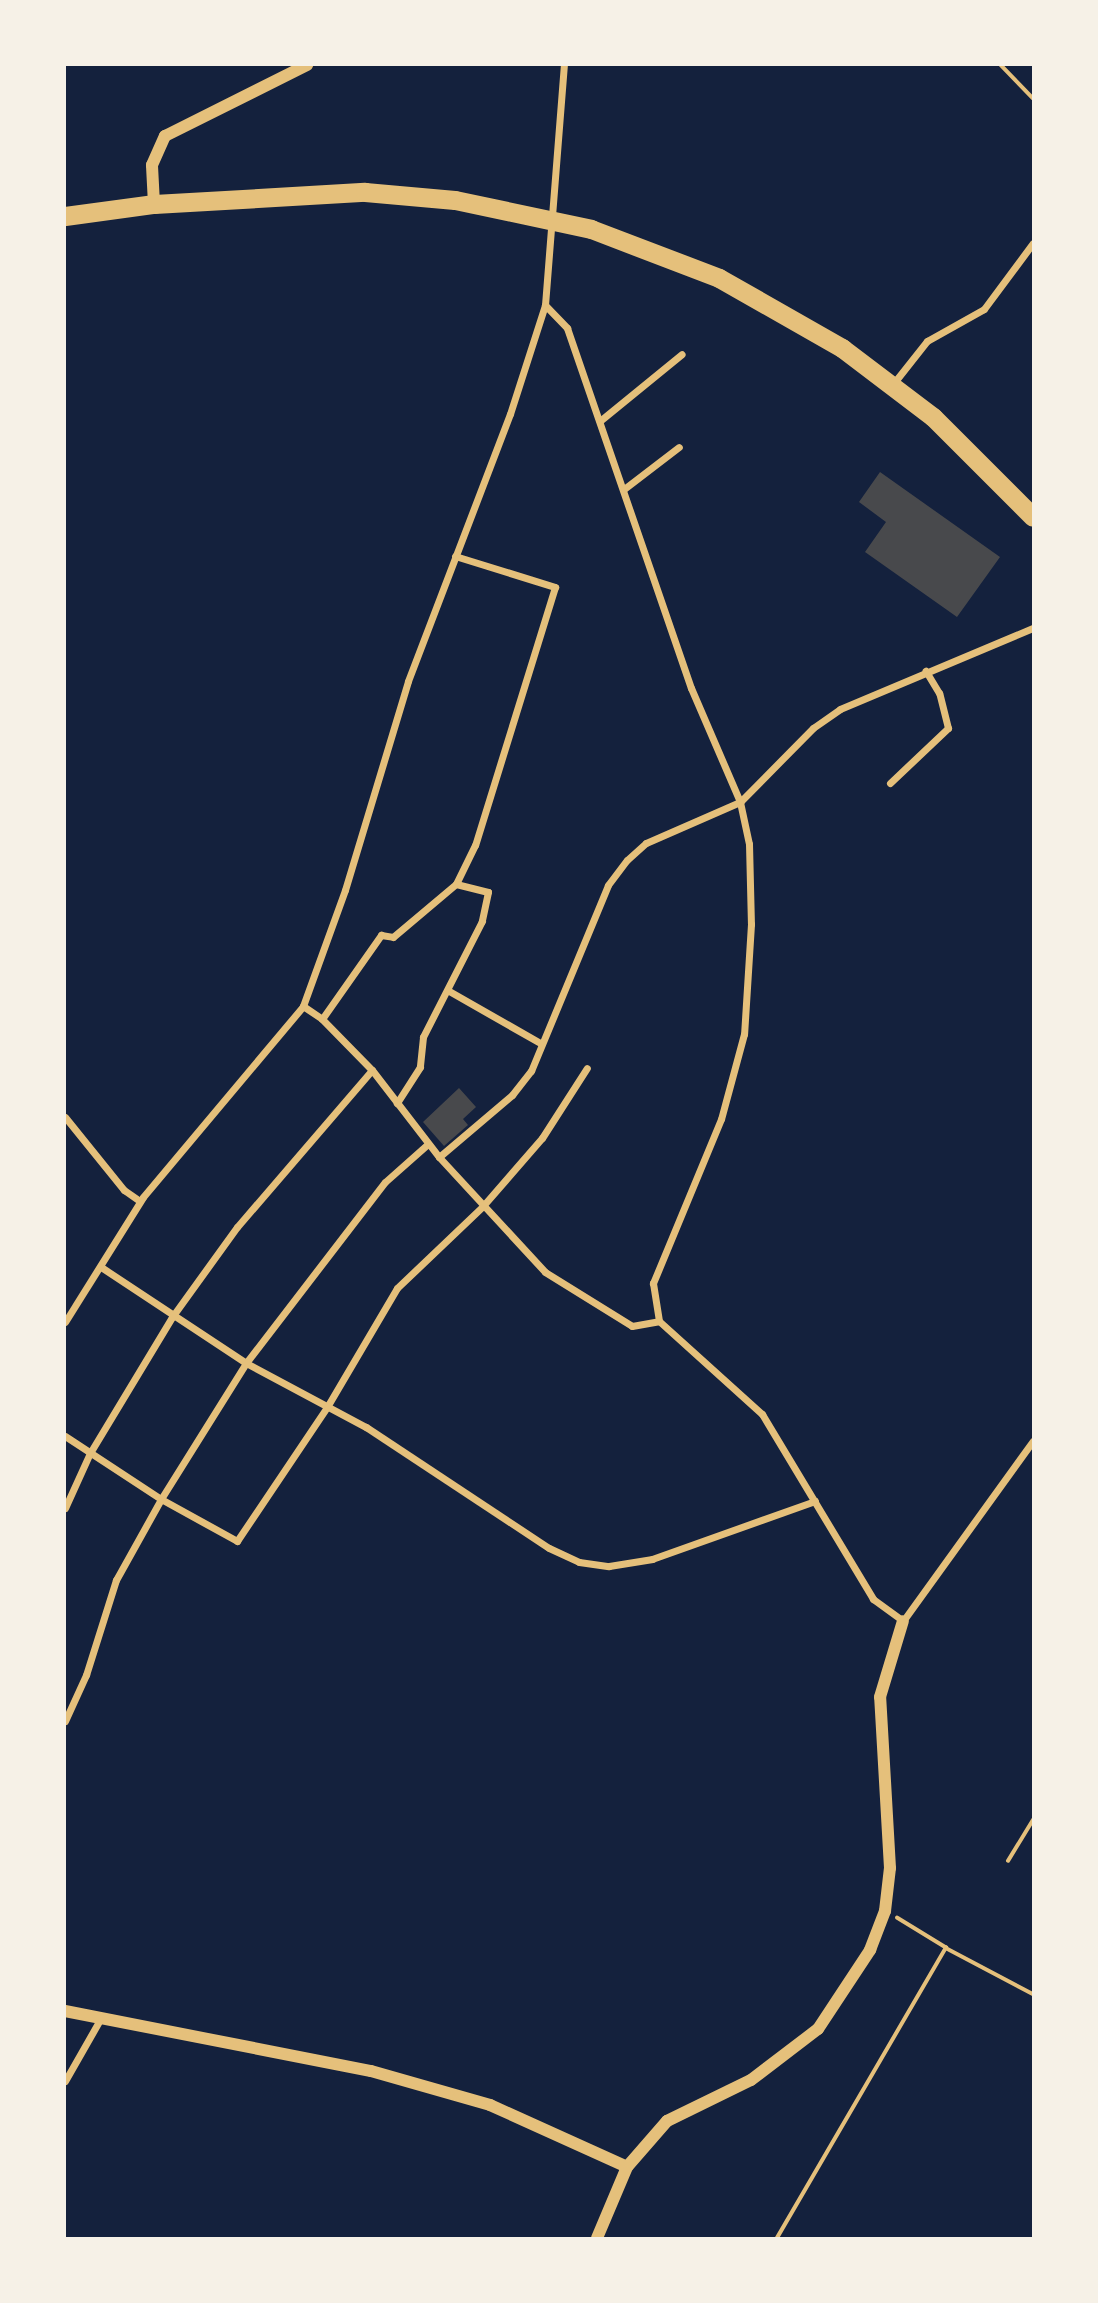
<!DOCTYPE html>
<html>
<head>
<meta charset="utf-8">
<style>
	body { margin:0 }
	#map { position:relative; width:1098px; height:2303px; overflow:hidden; background:#14213d; font-family:Manrope,sans-serif }
	div>[style] { position:absolute }
	.building>* { inset:0; background:#48494c }
	.path>* { height:3.5px; margin:-1.75px; padding:0 1.75px; transform-origin:1.75px; border-radius:1.75px; background:#e5c07b }
	.minor>* { height:7px; margin:-3.5px; padding:0 3.5px; transform-origin:3.5px; border-radius:3.5px; background:#e5c07b }
	.tertiary>* { height:12px; margin:-6px; padding:0 6px; transform-origin:6px; border-radius:6px; background:#e5c07b }
	.trunk>* { height:19px; margin:-9.5px; padding:0 9.5px; transform-origin:9.5px; border-radius:9.5px; background:#e5c07b }
	span { translate:-50% -50%; white-space:nowrap; text-align:center; line-height:1.15; -webkit-text-stroke:7px #f6f1e7; paint-order:stroke }
	.frame { position:absolute; inset:0; border:66px solid #f6f1e7; pointer-events:none }
</style>
</head>
<body>
<div id="map">
	<div class="building">
		<div style="clip-path:polygon(880px 472px,1000px 557px,957px 617px,865px 552px,886px 522px,859px 502px)"></div>
		<div style="clip-path:polygon(459px 1088px,476px 1107px,463px 1119px,468px 1125px,444px 1146px,423px 1122px)"></div>
	</div>
	<div class="path">
		<div style="left:1001px;top:65px;width:46px;rotate:45.9deg"></div>
		<div style="left:1008px;top:1861px;width:48px;rotate:-58.6deg"></div>
		<div style="left:946px;top:1948px;width:98px;rotate:27.9deg"></div>
		<div style="left:777px;top:2238px;width:336px;rotate:-59.8deg"></div>
		<div style="left:946px;top:1948px;width:57px;rotate:-148.5deg"></div>
	</div>
	<div class="minor">
		<div style="left:545px;top:305px;width:32px;rotate:46deg"></div>
		<div style="left:567px;top:328px;width:381px;rotate:71deg"></div>
		<div style="left:691px;top:688px;width:124px;rotate:66.7deg"></div>
		<div style="left:740px;top:802px;width:43px;rotate:77.9deg"></div>
		<div style="left:749px;top:844px;width:80px;rotate:88.6deg"></div>
		<div style="left:751px;top:924px;width:110px;rotate:93.6deg"></div>
		<div style="left:744px;top:1034px;width:88px;rotate:105.1deg"></div>
		<div style="left:721px;top:1119px;width:178px;rotate:112.5deg"></div>
		<div style="left:653px;top:1283px;width:38px;rotate:81deg"></div>
		<div style="left:659px;top:1321px;width:139px;rotate:42.1deg"></div>
		<div style="left:762px;top:1414px;width:216px;rotate:59deg"></div>
		<div style="left:873px;top:1599px;width:37px;rotate:36deg"></div>
		<div style="left:903px;top:1621px;width:222px;rotate:-54.2deg"></div>
		<div style="left:893px;top:384px;width:55px;rotate:-51.7deg"></div>
		<div style="left:927px;top:341px;width:65px;rotate:-29.3deg"></div>
		<div style="left:984px;top:309px;width:82px;rotate:-53.4deg"></div>
		<div style="left:601px;top:420px;width:104px;rotate:-39.2deg"></div>
		<div style="left:624px;top:489px;width:69px;rotate:-37.4deg"></div>
		<div style="left:455px;top:556px;width:105px;rotate:17.2deg"></div>
		<div style="left:555px;top:587px;width:270px;rotate:107.2deg"></div>
		<div style="left:475px;top:845px;width:43px;rotate:116deg"></div>
		<div style="left:890px;top:783px;width:80px;rotate:-43.5deg"></div>
		<div style="left:948px;top:728px;width:36px;rotate:-104deg"></div>
		<div style="left:939px;top:693px;width:26px;rotate:-121deg"></div>
		<div style="left:449px;top:991px;width:105px;rotate:29.7deg"></div>
		<div style="left:303px;top:1006px;width:23px;rotate:34deg"></div>
		<div style="left:322px;top:1019px;width:71px;rotate:45.6deg"></div>
		<div style="left:372px;top:1070px;width:110px;rotate:52.4deg"></div>
		<div style="left:439px;top:1157px;width:156px;rotate:47.3deg"></div>
		<div style="left:545px;top:1272px;width:102px;rotate:31.8deg"></div>
		<div style="left:632px;top:1326px;width:27px;rotate:-10deg"></div>
		<div style="left:322px;top:1019px;width:103px;rotate:-54.9deg"></div>
		<div style="left:381px;top:935px;width:12px;rotate:9deg"></div>
		<div style="left:393px;top:937px;width:82px;rotate:-40.1deg"></div>
		<div style="left:456px;top:884px;width:33px;rotate:14deg"></div>
		<div style="left:488px;top:892px;width:30px;rotate:102deg"></div>
		<div style="left:482px;top:921px;width:130px;rotate:117deg"></div>
		<div style="left:423px;top:1037px;width:30px;rotate:96deg"></div>
		<div style="left:420px;top:1067px;width:43px;rotate:122.6deg"></div>
		<div style="left:65px;top:1117px;width:94px;rotate:51.1deg"></div>
		<div style="left:124px;top:1190px;width:19px;rotate:35deg"></div>
		<div style="left:439px;top:1157px;width:96px;rotate:-40.3deg"></div>
		<div style="left:512px;top:1095px;width:31px;rotate:-52deg"></div>
		<div style="left:531px;top:1071px;width:201px;rotate:-67.5deg"></div>
		<div style="left:608px;top:885px;width:31px;rotate:-53deg"></div>
		<div style="left:627px;top:860px;width:25px;rotate:-42deg"></div>
		<div style="left:646px;top:843px;width:103px;rotate:-23.6deg"></div>
		<div style="left:740px;top:802px;width:104px;rotate:-45.4deg"></div>
		<div style="left:813px;top:728px;width:33px;rotate:-35deg"></div>
		<div style="left:840px;top:709px;width:209px;rotate:-22.8deg"></div>
		<div style="left:101px;top:1267px;width:174px;rotate:33.5deg"></div>
		<div style="left:246px;top:1363px;width:136px;rotate:28.1deg"></div>
		<div style="left:366px;top:1427px;width:219px;rotate:33.5deg"></div>
		<div style="left:549px;top:1548px;width:33px;rotate:25deg"></div>
		<div style="left:579px;top:1562px;width:30px;rotate:8deg"></div>
		<div style="left:609px;top:1566px;width:44px;rotate:-9.2deg"></div>
		<div style="left:652px;top:1559px;width:173px;rotate:-19.6deg"></div>
		<div style="left:65px;top:1322px;width:147px;rotate:-58deg"></div>
		<div style="left:143px;top:1197px;width:249px;rotate:-50deg"></div>
		<div style="left:303px;top:1006px;width:123px;rotate:-70.1deg"></div>
		<div style="left:345px;top:890px;width:218px;rotate:-73.2deg"></div>
		<div style="left:408px;top:681px;width:286px;rotate:-69.1deg"></div>
		<div style="left:510px;top:414px;width:114px;rotate:-72.2deg"></div>
		<div style="left:545px;top:305px;width:241px;rotate:-85.5deg"></div>
		<div style="left:65px;top:1436px;width:115px;rotate:33.3deg"></div>
		<div style="left:161px;top:1499px;width:87px;rotate:28.9deg"></div>
		<div style="left:237px;top:1541px;width:161px;rotate:-56.1deg"></div>
		<div style="left:327px;top:1407px;width:138px;rotate:-59.5deg"></div>
		<div style="left:397px;top:1288px;width:117px;rotate:-43.6deg"></div>
		<div style="left:482px;top:1207px;width:91px;rotate:-49deg"></div>
		<div style="left:542px;top:1138px;width:83px;rotate:-57.3deg"></div>
		<div style="left:65px;top:1508px;width:60px;rotate:-65.6deg"></div>
		<div style="left:90px;top:1453px;width:159px;rotate:-58.9deg"></div>
		<div style="left:172px;top:1317px;width:111px;rotate:-54.2deg"></div>
		<div style="left:237px;top:1227px;width:207px;rotate:-49.3deg"></div>
		<div style="left:65px;top:1721px;width:51px;rotate:-65.5deg"></div>
		<div style="left:86px;top:1675px;width:100px;rotate:-72.5deg"></div>
		<div style="left:116px;top:1580px;width:93px;rotate:-60.9deg"></div>
		<div style="left:161px;top:1499px;width:160px;rotate:-58deg"></div>
		<div style="left:246px;top:1363px;width:228px;rotate:-52.5deg"></div>
		<div style="left:385px;top:1182px;width:57px;rotate:-41.5deg"></div>
		<div style="left:65px;top:2081px;width:73px;rotate:-60.3deg"></div>
	</div>
	<div class="tertiary">
		<div style="left:154px;top:204px;width:39px;rotate:-93deg"></div>
		<div style="left:152px;top:165px;width:32px;rotate:-66deg"></div>
		<div style="left:165px;top:136px;width:159px;rotate:-26.6deg"></div>
		<div style="left:65px;top:2011px;width:312px;rotate:11.1deg"></div>
		<div style="left:371px;top:2071px;width:124px;rotate:15.9deg"></div>
		<div style="left:490px;top:2105px;width:150px;rotate:24.3deg"></div>
		<div style="left:597px;top:2238px;width:77px;rotate:-67.1deg"></div>
		<div style="left:627px;top:2167px;width:61px;rotate:-49deg"></div>
		<div style="left:667px;top:2121px;width:93px;rotate:-26deg"></div>
		<div style="left:751px;top:2080px;width:84px;rotate:-37.3deg"></div>
		<div style="left:818px;top:2029px;width:95px;rotate:-56.6deg"></div>
		<div style="left:870px;top:1950px;width:42px;rotate:-69deg"></div>
		<div style="left:885px;top:1911px;width:43px;rotate:-83.4deg"></div>
		<div style="left:890px;top:1868px;width:171px;rotate:-93.3deg"></div>
		<div style="left:880px;top:1697px;width:79px;rotate:-73.2deg"></div>
	</div>
	<div class="trunk">
		<div style="left:65px;top:216px;width:90px;rotate:-7.7deg"></div>
		<div style="left:154px;top:204px;width:211px;rotate:-3.3deg"></div>
		<div style="left:365px;top:192px;width:90px;rotate:5.1deg"></div>
		<div style="left:455px;top:200px;width:139px;rotate:12deg"></div>
		<div style="left:591px;top:229px;width:137px;rotate:20.9deg"></div>
		<div style="left:719px;top:278px;width:142px;rotate:29.6deg"></div>
		<div style="left:842px;top:348px;width:114px;rotate:37.2deg"></div>
		<div style="left:933px;top:417px;width:141px;rotate:45deg"></div>
	</div>
	<div class="frame"></div>
</div>
</body>
</html>
